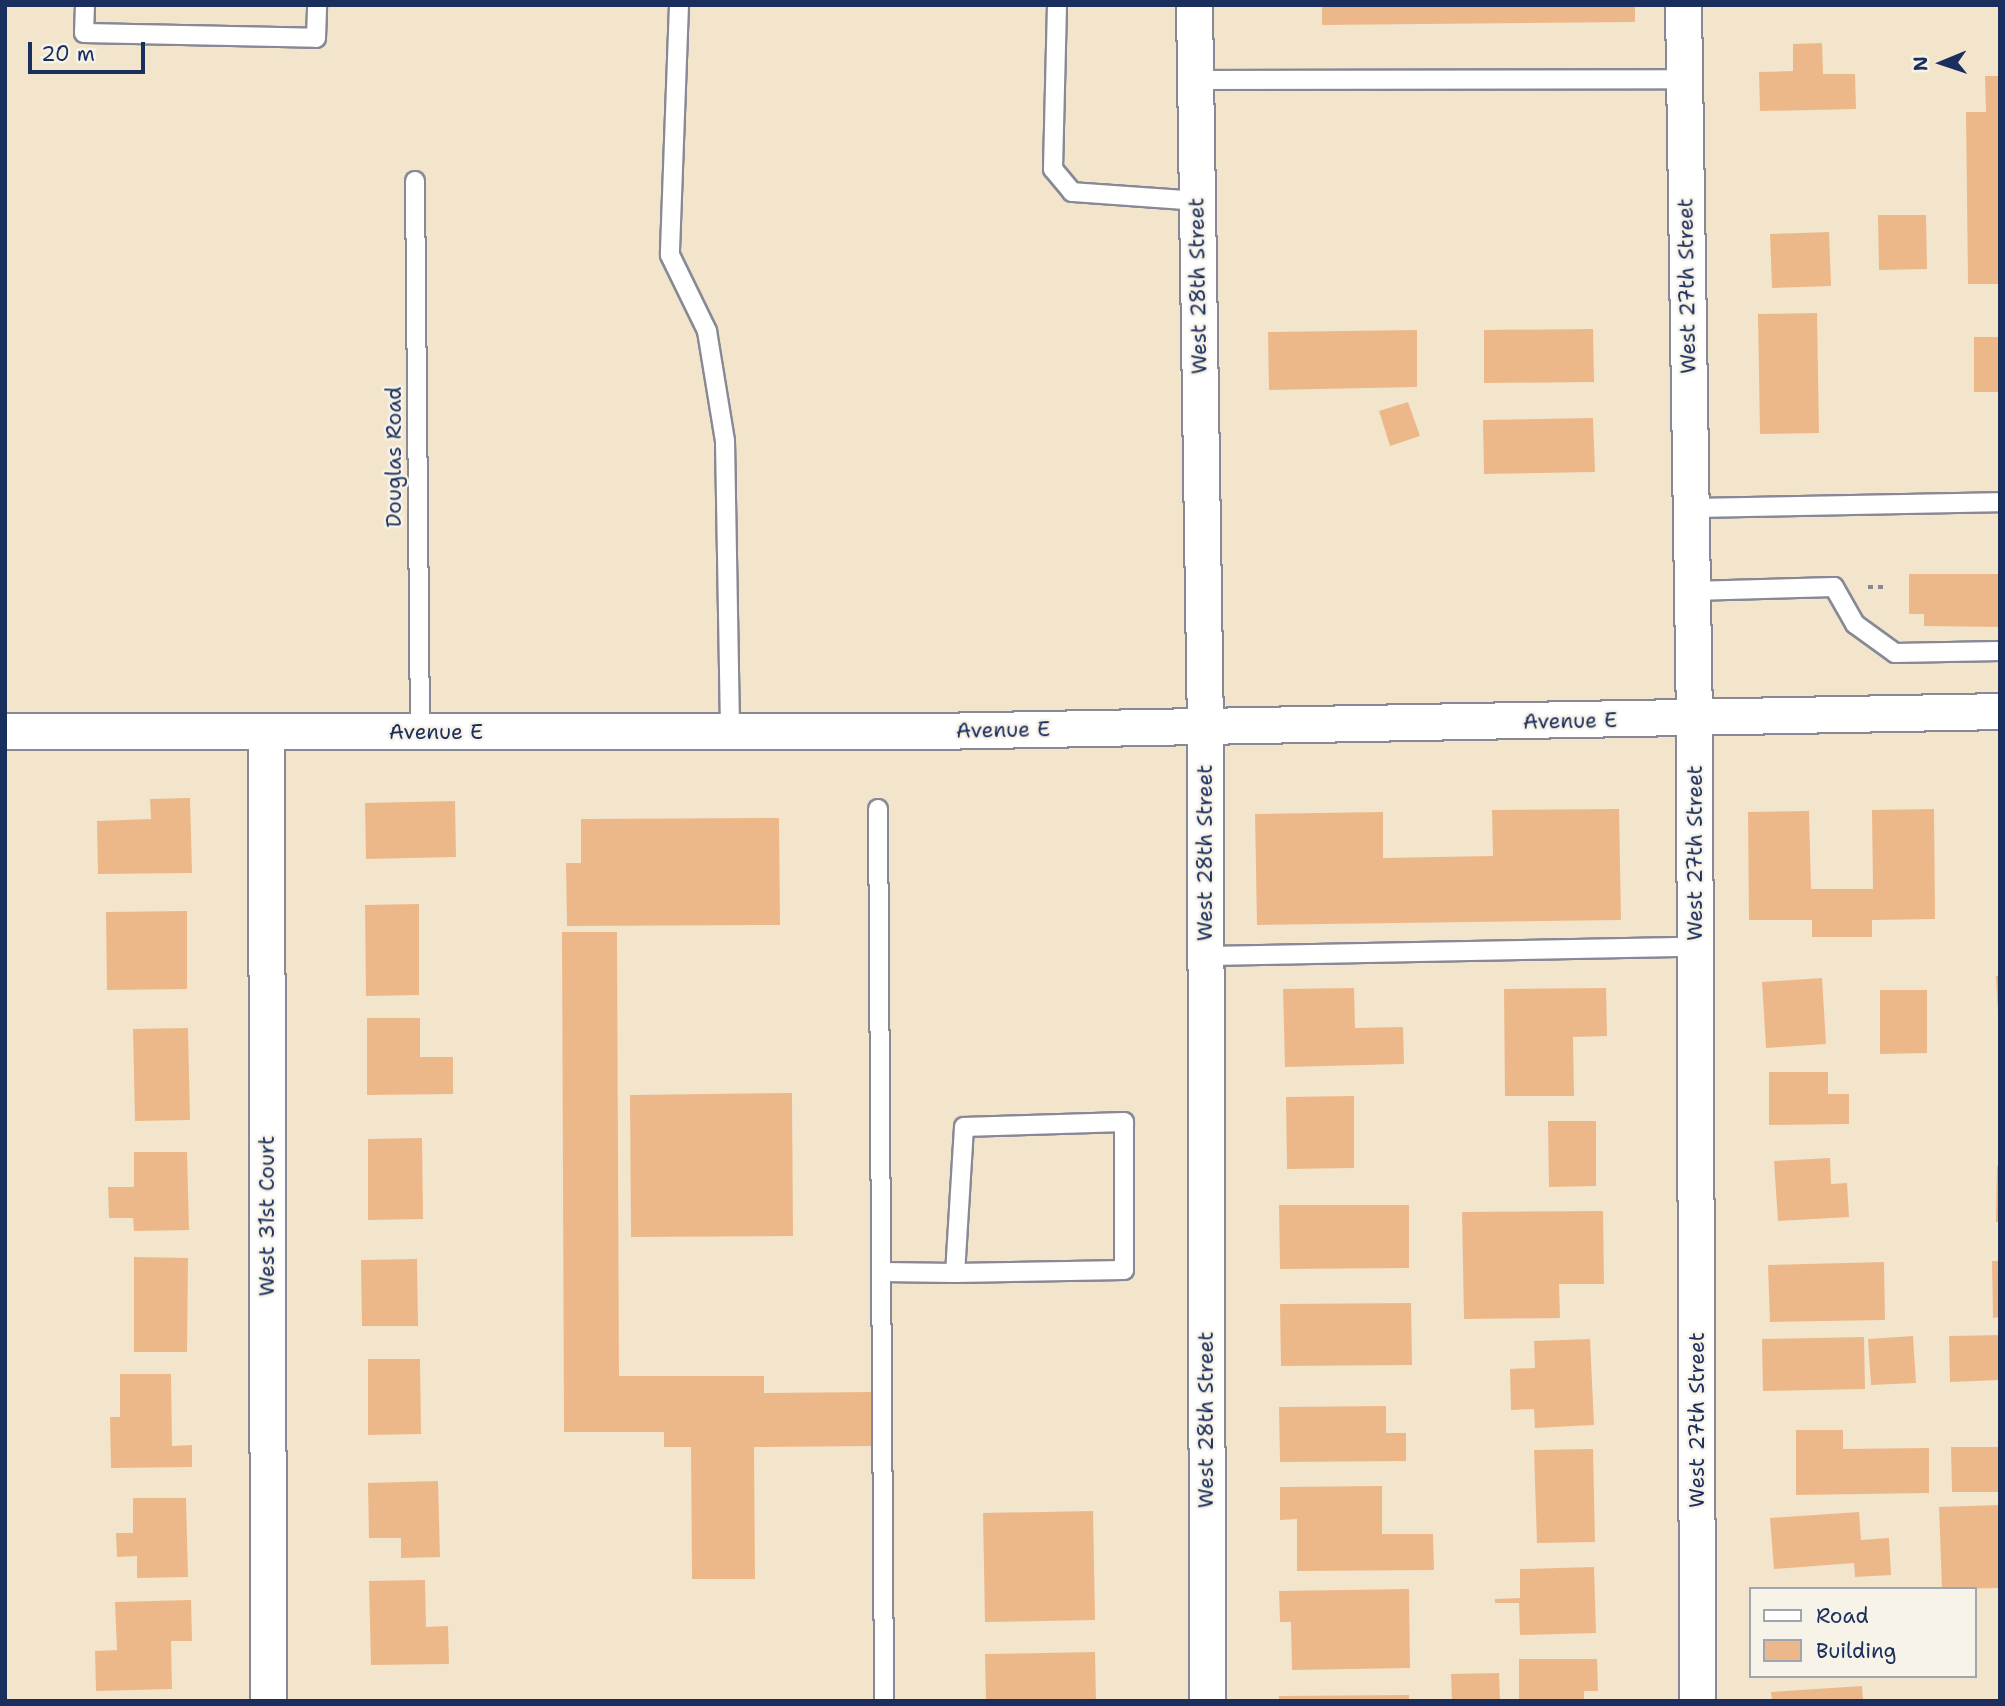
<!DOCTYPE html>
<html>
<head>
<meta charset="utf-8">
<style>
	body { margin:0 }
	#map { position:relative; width:2005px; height:1706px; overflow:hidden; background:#f3e5cc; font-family:"Shantell Sans",sans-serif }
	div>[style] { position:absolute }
	.building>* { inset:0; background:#edb889 }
	.path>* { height:4.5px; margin-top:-2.25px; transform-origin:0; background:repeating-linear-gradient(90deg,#878a95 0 5px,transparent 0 10px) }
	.roads { filter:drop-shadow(2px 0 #878a95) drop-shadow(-2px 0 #878a95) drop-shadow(0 2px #878a95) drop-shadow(0 -2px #878a95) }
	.lane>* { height:18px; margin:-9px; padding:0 9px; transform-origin:9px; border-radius:9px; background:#fff }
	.street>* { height:35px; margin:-17.5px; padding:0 17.5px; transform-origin:17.5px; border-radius:17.5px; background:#fff }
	span { translate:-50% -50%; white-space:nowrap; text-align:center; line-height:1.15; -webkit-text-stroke:5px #f7f3e8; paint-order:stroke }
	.street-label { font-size:21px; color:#1b2f5e }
	.frame { position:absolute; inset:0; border:7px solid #1b2f5e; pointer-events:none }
	.legend { position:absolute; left:1749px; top:1587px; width:228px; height:91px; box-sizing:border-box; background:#f7f3e8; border:2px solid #9fa5b1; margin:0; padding:9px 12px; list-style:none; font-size:21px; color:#1b2f5e }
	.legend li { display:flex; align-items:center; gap:14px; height:35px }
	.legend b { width:35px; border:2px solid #9fa5b1 }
	.north { position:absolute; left:1907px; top:28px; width:70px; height:70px; -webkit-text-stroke:5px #f7f3e8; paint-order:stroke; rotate:268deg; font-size:19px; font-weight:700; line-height:28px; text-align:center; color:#1b2f5e }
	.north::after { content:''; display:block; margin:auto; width:24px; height:32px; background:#1b2f5e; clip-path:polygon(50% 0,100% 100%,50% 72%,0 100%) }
	.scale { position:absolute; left:28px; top:42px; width:117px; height:32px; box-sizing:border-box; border:4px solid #1b2f5e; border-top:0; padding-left:9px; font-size:21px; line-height:24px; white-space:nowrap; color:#1b2f5e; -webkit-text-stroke:5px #f7f3e8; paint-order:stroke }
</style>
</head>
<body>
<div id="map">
	<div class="building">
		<div style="clip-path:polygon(1322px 5px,1635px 5px,1635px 22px,1322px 25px)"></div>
		<div style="clip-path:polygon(1822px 43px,1823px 74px,1855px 74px,1856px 109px,1760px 111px,1759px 72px,1793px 71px,1793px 44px)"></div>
		<div style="clip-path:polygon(1985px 76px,2000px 76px,2000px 284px,1968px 284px,1966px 112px,1986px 112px)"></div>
		<div style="clip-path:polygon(1878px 215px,1926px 215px,1927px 269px,1879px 270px)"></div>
		<div style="clip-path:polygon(1829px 232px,1831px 286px,1772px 288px,1770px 234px)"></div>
		<div style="clip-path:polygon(1817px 313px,1819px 433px,1760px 434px,1758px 314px)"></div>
		<div style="clip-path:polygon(1593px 329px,1594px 382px,1484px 383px,1484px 330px)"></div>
		<div style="clip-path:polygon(1417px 330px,1417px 387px,1269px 390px,1268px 332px)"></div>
		<div style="clip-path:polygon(1974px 337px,2000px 337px,2000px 392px,1974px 392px)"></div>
		<div style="clip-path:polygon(1408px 402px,1420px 436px,1390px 446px,1379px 411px)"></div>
		<div style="clip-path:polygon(1593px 418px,1595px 472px,1484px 474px,1483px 420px)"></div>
		<div style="clip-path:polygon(1909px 574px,2000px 574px,2000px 627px,1924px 626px,1924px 614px,1909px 614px)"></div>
		<div style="clip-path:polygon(190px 798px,192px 873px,98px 874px,97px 821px,151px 819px,150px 799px)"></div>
		<div style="clip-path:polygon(455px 801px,456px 857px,366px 859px,365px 803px)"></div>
		<div style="clip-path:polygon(1619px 809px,1621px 920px,1257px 925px,1255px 814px,1383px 812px,1383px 858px,1493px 856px,1492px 810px)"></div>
		<div style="clip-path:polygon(1934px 809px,1935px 919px,1872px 920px,1872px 937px,1812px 937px,1812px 920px,1749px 920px,1748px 812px,1809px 811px,1811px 889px,1873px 889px,1872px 810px)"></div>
		<div style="clip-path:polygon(779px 818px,780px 925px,567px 926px,566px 863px,581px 863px,581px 819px)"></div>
		<div style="clip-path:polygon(419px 904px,419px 995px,366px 996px,365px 905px)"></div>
		<div style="clip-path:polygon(187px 911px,187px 989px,107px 990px,106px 912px)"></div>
		<div style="clip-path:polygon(562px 932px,617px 932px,619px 1376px,764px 1376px,764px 1393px,874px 1392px,875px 1446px,754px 1447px,755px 1579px,692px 1579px,691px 1447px,664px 1447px,664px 1432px,564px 1432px)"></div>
		<div style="clip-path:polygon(1996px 976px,2000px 976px,2000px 1012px,1998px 1012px)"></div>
		<div style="clip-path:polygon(1822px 978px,1826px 1044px,1766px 1048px,1762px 982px)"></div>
		<div style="clip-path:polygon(1354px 988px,1355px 1028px,1403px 1027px,1404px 1064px,1285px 1067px,1283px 989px)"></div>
		<div style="clip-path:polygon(1606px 988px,1607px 1036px,1573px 1037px,1574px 1096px,1505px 1096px,1504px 989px)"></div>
		<div style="clip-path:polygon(1880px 990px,1927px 990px,1927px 1053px,1880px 1054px)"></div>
		<div style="clip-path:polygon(367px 1018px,420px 1018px,420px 1057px,453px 1057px,453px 1094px,367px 1095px)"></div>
		<div style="clip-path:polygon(188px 1028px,190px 1120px,135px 1121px,133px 1029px)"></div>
		<div style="clip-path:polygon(1769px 1072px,1828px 1072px,1828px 1094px,1849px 1094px,1849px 1124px,1769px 1125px)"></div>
		<div style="clip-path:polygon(792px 1093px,793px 1236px,631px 1237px,630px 1095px)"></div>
		<div style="clip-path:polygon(1354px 1096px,1354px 1168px,1287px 1169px,1286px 1097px)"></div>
		<div style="clip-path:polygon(1548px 1121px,1596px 1121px,1596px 1186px,1549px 1187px)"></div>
		<div style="clip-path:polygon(422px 1138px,423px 1219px,368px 1220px,368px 1139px)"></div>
		<div style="clip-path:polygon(134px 1152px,187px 1152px,189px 1230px,134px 1231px,133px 1218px,109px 1218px,108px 1187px,134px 1187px)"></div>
		<div style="clip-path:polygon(1830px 1158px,1831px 1184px,1847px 1183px,1849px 1217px,1778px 1221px,1774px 1161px)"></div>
		<div style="clip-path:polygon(1997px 1166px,2000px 1166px,2000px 1222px,1996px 1222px)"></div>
		<div style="clip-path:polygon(1279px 1205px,1409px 1205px,1409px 1268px,1280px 1269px)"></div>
		<div style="clip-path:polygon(1603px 1211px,1604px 1284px,1559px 1284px,1560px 1318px,1464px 1319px,1462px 1212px)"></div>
		<div style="clip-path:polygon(134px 1257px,188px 1258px,187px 1352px,134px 1352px)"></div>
		<div style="clip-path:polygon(417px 1259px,418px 1326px,362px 1326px,361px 1260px)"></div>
		<div style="clip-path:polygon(1992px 1261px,2000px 1261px,2000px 1317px,1993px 1318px)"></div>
		<div style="clip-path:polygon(1884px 1262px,1885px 1320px,1770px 1322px,1768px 1265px)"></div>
		<div style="clip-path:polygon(1411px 1303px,1412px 1365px,1281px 1366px,1280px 1304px)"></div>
		<div style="clip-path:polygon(2000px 1335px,2000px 1380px,1950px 1382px,1949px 1336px)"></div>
		<div style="clip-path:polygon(1913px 1336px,1916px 1383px,1871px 1385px,1868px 1339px)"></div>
		<div style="clip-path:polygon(1864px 1337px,1865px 1389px,1763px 1391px,1762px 1339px)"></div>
		<div style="clip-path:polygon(1590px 1339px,1594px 1425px,1535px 1428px,1534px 1409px,1511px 1410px,1510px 1369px,1535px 1368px,1534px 1341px)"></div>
		<div style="clip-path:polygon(368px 1359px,420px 1359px,421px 1434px,368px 1435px)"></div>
		<div style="clip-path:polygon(120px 1374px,171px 1374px,172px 1446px,192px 1445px,192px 1467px,111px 1468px,110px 1417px,120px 1417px)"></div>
		<div style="clip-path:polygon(1386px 1406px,1386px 1433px,1406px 1433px,1406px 1461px,1280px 1462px,1279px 1407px)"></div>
		<div style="clip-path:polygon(1796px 1430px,1843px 1430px,1843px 1449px,1929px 1448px,1929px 1493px,1796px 1495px)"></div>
		<div style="clip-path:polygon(1951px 1447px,2000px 1447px,2000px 1492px,1952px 1492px)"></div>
		<div style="clip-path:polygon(1593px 1449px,1595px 1542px,1537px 1543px,1534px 1450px)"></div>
		<div style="clip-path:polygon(438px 1481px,440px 1557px,401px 1558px,401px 1538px,369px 1538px,368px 1483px)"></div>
		<div style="clip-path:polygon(1382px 1486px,1382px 1534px,1433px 1534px,1434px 1570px,1297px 1571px,1297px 1519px,1280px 1520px,1280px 1487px)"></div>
		<div style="clip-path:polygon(133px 1498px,186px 1498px,188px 1577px,137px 1578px,137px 1556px,117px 1557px,116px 1533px,133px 1533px)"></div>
		<div style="clip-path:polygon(2000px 1505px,2000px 1588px,1942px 1589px,1939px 1507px)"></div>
		<div style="clip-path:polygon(1093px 1511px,1095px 1620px,985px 1622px,983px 1513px)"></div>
		<div style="clip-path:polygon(1859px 1512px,1861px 1540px,1889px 1538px,1891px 1575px,1855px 1577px,1854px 1563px,1774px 1569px,1770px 1518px)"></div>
		<div style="clip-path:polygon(1594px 1567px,1596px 1633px,1520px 1635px,1519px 1603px,1495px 1603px,1495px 1599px,1520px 1598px,1520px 1569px)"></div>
		<div style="clip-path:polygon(425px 1580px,426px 1627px,448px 1626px,449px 1664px,371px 1665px,369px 1581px)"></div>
		<div style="clip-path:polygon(1409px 1589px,1410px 1668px,1292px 1670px,1291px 1622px,1280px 1622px,1279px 1591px)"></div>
		<div style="clip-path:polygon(191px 1600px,192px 1641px,171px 1641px,172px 1689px,96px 1691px,95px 1651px,117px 1650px,115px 1602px)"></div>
		<div style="clip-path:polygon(1095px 1652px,1096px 1701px,986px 1701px,985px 1654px)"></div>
		<div style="clip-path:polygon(1519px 1659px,1597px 1659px,1598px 1691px,1584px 1691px,1584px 1701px,1519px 1701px)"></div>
		<div style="clip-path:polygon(1499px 1673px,1500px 1701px,1452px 1701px,1451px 1674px)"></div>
		<div style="clip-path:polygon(1862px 1686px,1863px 1701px,1772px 1701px,1771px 1692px)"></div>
		<div style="clip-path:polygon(1409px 1695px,1409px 1701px,1279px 1701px,1279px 1696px)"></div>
	</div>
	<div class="path">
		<div style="left:1868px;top:587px;width:17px"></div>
	</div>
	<div class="roads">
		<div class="lane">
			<div style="left:85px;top:5px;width:28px;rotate:92deg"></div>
			<div style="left:84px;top:33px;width:232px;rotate:1.2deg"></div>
			<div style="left:316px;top:38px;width:33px;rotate:-88deg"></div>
			<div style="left:679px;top:5px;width:250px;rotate:92.1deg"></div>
			<div style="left:670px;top:255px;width:85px;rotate:64deg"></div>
			<div style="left:707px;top:331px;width:111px;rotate:80.7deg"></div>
			<div style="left:725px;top:441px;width:290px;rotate:89deg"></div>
			<div style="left:1057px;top:5px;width:164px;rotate:91.4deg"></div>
			<div style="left:1053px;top:169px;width:30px;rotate:50deg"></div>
			<div style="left:1072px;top:192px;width:125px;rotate:4.1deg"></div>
			<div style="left:1195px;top:80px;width:489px;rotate:-0.1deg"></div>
			<div style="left:415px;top:181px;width:551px;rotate:89.48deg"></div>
			<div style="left:1691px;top:508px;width:309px;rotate:-1.1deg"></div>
			<div style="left:1692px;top:591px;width:142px;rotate:-1.6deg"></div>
			<div style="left:1834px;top:587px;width:43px;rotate:60.4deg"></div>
			<div style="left:1855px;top:624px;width:49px;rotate:35.9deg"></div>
			<div style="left:1895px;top:653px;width:105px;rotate:-1.1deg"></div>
			<div style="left:878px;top:809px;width:892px;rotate:89.61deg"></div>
			<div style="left:1205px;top:956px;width:490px;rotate:-1.1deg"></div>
			<div style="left:882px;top:1272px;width:73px;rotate:0.8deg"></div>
			<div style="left:955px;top:1273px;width:169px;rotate:-1deg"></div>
			<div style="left:1124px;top:1270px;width:148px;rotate:-90deg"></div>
			<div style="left:1124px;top:1122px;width:160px;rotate:178.2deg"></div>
			<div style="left:964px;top:1127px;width:146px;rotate:93.5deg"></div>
		</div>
		<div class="street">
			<div style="left:1194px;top:5px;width:721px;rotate:89.13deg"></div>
			<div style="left:1205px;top:726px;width:975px;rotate:89.88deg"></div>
			<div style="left:1683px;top:5px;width:714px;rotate:89.12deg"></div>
			<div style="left:1694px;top:719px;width:982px;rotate:89.82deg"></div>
			<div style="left:5px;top:731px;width:928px"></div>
			<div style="left:933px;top:731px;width:1067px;rotate:-1.07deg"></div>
			<div style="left:266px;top:732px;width:969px;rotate:89.88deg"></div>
		</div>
	</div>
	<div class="street-label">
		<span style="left:1198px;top:286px;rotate:-91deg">West 28th Street</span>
		<span style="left:1687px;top:286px;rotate:-91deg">West 27th Street</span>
		<span style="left:394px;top:457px;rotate:-90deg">Douglas Road</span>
		<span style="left:1570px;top:721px;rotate:-1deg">Avenue E</span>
		<span style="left:1003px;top:730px;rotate:-1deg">Avenue E</span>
		<span style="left:436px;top:732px">Avenue E</span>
		<span style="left:1205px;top:853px;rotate:-90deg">West 28th Street</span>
		<span style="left:1695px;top:853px;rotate:-90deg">West 27th Street</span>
		<span style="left:267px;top:1216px;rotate:-90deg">West 31st Court</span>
		<span style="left:1206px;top:1420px;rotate:-90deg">West 28th Street</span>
		<span style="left:1697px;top:1420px;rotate:-90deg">West 27th Street</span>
	</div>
	<div class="frame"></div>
	<ul class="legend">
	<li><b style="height:9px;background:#fff"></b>Road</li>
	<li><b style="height:19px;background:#edb889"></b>Building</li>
	</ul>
	<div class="north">N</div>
	<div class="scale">20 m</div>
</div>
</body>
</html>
